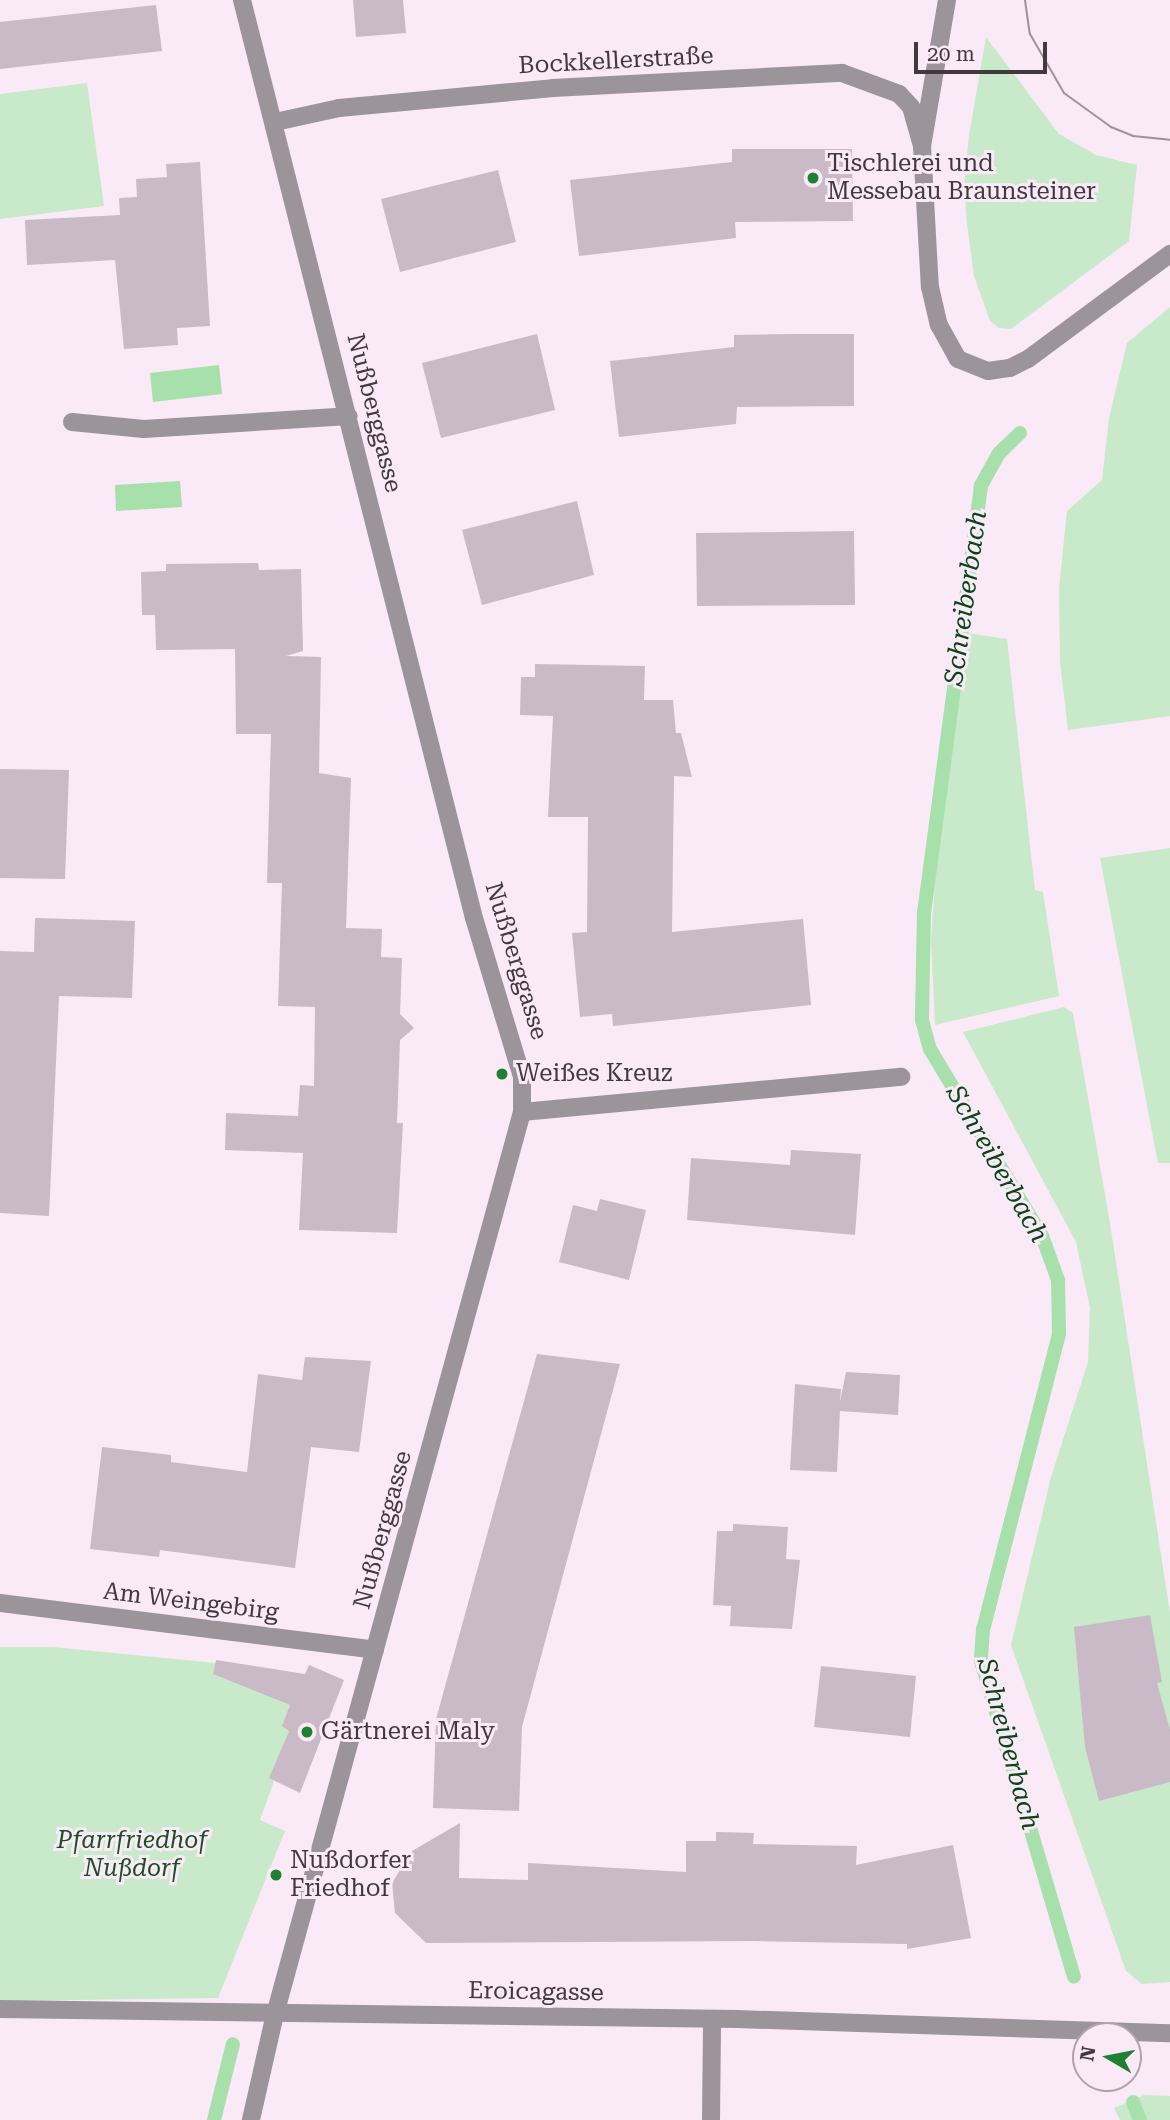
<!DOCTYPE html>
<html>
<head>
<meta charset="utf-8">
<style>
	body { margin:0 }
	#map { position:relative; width:1170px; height:2120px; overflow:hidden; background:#fae9f7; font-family:"Roboto Serif",serif }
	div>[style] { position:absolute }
	.green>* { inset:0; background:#c8eaca }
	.water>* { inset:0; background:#a8e0ab }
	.stream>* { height:14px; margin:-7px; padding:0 7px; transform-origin:7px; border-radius:7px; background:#a8e0ab }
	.building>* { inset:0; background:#cabac8 }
	.minor>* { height:18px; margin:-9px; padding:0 9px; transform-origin:9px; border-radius:9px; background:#9b949a }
	.tram>* { height:2px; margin:-1px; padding:0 1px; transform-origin:1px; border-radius:1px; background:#9e939c }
	.dots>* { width:19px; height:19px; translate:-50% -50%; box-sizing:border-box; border:4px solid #fae9f7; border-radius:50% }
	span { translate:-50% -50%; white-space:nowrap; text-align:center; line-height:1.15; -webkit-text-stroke:6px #fae9f7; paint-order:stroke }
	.street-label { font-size:24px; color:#403a3f }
	.poi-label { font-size:24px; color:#403a3f }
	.left { translate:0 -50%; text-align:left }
	.park-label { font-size:24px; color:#185121; font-style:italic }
	.water-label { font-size:26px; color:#094616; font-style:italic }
	.north { position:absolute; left:1072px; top:2022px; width:70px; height:70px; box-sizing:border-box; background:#fae9f7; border:2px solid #b0a3ad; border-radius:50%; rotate:280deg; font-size:19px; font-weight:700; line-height:28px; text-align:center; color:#403a3f }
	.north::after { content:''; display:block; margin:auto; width:24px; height:32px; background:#1f8033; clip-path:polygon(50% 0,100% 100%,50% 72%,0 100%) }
	.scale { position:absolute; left:914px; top:42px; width:133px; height:32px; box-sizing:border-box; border:4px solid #403a3f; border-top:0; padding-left:9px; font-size:21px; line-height:24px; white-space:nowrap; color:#403a3f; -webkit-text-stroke:5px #fae9f7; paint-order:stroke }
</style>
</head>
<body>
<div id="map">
	<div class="green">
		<div style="clip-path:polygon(986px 37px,1059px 134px,1096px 155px,1137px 165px,1129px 241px,1011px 329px,999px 328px,990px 321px,974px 276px,967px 224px,964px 185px,969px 135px)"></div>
		<div style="clip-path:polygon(87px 83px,104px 206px,0 219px,0 94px)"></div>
		<div style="clip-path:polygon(1170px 307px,1170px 716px,1068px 730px,1060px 662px,1059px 588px,1067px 511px,1102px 480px,1109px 418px,1127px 343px)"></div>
		<div style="clip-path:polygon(967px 633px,1007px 639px,1035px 890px,1043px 892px,1059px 996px,935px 1025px,931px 940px,936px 868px)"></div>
		<div style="clip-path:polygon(1170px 848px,1170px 1163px,1158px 1163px,1100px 858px)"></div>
		<div style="clip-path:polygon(1064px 1007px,1073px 1013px,1110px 1223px,1170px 1613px,1170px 1982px,1142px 1984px,1126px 1971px,1011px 1645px,1051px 1477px,1088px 1362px,1090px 1308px,1076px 1242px,963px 1032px)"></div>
		<div style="clip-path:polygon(0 1647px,53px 1647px,277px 1669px,271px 1697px,290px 1705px,289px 1731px,270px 1778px,274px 1781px,260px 1820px,285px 1831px,218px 1998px,0 2001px)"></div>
		<div style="clip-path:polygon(1144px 2095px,1170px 2096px,1170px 2120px,1120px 2120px,1114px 2108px)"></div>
	</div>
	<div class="water">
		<div style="clip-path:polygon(219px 365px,222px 394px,153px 402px,150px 373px)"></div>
		<div style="clip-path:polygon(180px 481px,182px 507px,116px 511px,115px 485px)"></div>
	</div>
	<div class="stream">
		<div style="left:1020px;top:433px;width:29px;rotate:136deg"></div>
		<div style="left:999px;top:453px;width:38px;rotate:119deg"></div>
		<div style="left:981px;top:486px;width:429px;rotate:97.6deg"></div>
		<div style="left:924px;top:911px;width:109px;rotate:91.1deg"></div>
		<div style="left:922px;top:1020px;width:30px;rotate:75deg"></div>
		<div style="left:930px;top:1049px;width:218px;rotate:59.1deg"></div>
		<div style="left:1042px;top:1236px;width:47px;rotate:70deg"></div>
		<div style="left:1058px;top:1280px;width:54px;rotate:88.9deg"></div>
		<div style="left:1059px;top:1334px;width:305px;rotate:104.4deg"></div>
		<div style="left:983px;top:1629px;width:32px;rotate:94deg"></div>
		<div style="left:981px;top:1661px;width:329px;rotate:73.6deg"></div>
		<div style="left:1133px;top:2102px;width:19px;rotate:69deg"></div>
		<div style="left:214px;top:2120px;width:78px;rotate:-76deg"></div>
	</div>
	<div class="building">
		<div style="clip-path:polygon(353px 0,403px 0,406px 33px,356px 37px)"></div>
		<div style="clip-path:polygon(156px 5px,162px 51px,0 69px,0 22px)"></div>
		<div style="clip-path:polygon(732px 149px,852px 149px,853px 221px,735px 222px,736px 238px,579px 256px,570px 180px,732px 162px)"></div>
		<div style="clip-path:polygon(200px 162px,210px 326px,177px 328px,178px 345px,124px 349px,115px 260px,27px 265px,25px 220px,120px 215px,119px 198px,137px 197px,136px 179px,167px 177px,166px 164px)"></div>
		<div style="clip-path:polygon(498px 170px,516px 242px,400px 272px,381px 199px)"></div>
		<div style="clip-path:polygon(537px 334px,555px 410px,441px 438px,422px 363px)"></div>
		<div style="clip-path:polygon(791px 334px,854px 334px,854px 406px,737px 407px,736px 424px,619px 437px,610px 361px,734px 347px,734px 335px)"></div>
		<div style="clip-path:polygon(577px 501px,594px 575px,482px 605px,462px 530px)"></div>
		<div style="clip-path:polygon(854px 531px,855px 605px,697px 606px,696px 533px)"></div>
		<div style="clip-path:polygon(258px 563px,259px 570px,301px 569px,303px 651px,286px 656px,321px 657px,319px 773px,351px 778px,346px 928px,382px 929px,381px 957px,402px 958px,400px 1014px,414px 1028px,400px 1040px,397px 1123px,403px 1123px,397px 1233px,299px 1230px,303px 1153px,225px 1150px,226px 1113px,298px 1116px,300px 1085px,314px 1086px,315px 1007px,278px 1006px,282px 883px,267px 883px,271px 734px,236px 734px,235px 649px,156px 650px,155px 615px,142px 615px,141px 572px,166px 571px,166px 564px)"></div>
		<div style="clip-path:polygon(535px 664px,645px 666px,644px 700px,673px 700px,676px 733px,681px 733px,692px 777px,674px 776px,672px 932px,803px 919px,811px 1005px,613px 1026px,612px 1014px,580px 1017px,572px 933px,587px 932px,588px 817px,548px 817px,553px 716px,520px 715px,521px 677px,535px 677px)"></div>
		<div style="clip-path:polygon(0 769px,69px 770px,65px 879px,0 878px)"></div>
		<div style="clip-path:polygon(35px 918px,135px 921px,132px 998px,59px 996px,49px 1216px,0 1213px,0 951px,34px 952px)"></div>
		<div style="clip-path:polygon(791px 1150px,861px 1154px,855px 1235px,687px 1220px,691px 1158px,790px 1165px)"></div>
		<div style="clip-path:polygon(600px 1199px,646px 1210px,629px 1280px,559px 1262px,573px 1205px,597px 1211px)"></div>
		<div style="clip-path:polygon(537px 1354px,620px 1364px,522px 1727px,519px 1811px,433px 1808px,436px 1719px)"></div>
		<div style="clip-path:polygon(305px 1357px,371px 1361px,359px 1452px,311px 1447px,295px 1568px,160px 1550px,159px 1557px,90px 1549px,102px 1447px,171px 1455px,171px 1462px,247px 1472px,258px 1374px,302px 1380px)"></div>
		<div style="clip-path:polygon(846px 1372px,900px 1375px,898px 1415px,840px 1411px,837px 1472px,790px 1470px,795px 1384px,841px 1389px,840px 1402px)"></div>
		<div style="clip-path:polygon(733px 1524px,788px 1527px,786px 1559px,800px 1560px,792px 1629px,730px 1626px,731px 1606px,713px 1605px,717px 1531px,733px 1531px)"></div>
		<div style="clip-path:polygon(1150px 1615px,1162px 1682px,1157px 1683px,1170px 1730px,1170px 1782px,1099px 1801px,1085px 1747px,1074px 1627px)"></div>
		<div style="clip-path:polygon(216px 1660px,305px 1674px,309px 1665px,344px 1680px,300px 1793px,269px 1778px,289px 1731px,282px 1726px,290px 1705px,213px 1674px)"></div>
		<div style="clip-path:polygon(821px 1666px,916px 1676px,910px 1737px,814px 1727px)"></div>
		<div style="clip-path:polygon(460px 1823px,459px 1878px,528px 1880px,528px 1863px,686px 1872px,686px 1841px,716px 1841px,716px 1832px,754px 1833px,753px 1844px,857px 1846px,856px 1865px,953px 1845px,971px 1938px,907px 1949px,907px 1944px,753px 1941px,426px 1943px,395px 1913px,392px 1883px,412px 1851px)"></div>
	</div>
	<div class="minor">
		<div style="left:242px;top:0;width:947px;rotate:75.82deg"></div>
		<div style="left:474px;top:918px;width:166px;rotate:73.2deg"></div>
		<div style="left:522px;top:1077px;width:35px;rotate:90deg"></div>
		<div style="left:522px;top:1112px;width:935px;rotate:105.31deg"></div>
		<div style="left:275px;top:2014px;width:109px;rotate:102.8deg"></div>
		<div style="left:947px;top:0;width:148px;rotate:99.7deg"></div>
		<div style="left:922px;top:146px;width:141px;rotate:86.8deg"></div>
		<div style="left:930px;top:287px;width:39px;rotate:77deg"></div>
		<div style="left:939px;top:325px;width:39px;rotate:61deg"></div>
		<div style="left:958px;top:359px;width:32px;rotate:22deg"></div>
		<div style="left:988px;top:371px;width:22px;rotate:-8deg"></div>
		<div style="left:1010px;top:368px;width:20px;rotate:-27deg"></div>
		<div style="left:1028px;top:359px;width:177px;rotate:-36.5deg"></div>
		<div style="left:275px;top:122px;width:66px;rotate:-12.3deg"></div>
		<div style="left:339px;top:108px;width:215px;rotate:-5.3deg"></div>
		<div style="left:553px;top:88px;width:289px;rotate:-3deg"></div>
		<div style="left:842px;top:73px;width:61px;rotate:20.2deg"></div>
		<div style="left:899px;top:94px;width:18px;rotate:47deg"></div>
		<div style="left:911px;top:107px;width:41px;rotate:74.2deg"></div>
		<div style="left:72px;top:422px;width:72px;rotate:5.6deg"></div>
		<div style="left:144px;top:429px;width:205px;rotate:-3.6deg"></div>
		<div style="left:522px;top:1112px;width:381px;rotate:-5.3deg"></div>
		<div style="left:0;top:1603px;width:378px;rotate:7.1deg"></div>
		<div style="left:0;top:2009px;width:737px;rotate:0.78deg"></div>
		<div style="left:737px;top:2019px;width:433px;rotate:1.9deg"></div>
		<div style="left:711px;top:2120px;width:101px;rotate:-89.4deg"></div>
	</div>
	<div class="tram">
		<div style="left:1025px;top:0;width:34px;rotate:82deg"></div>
		<div style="left:1030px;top:34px;width:68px;rotate:60deg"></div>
		<div style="left:1064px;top:93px;width:58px;rotate:35.9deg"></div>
		<div style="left:1111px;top:127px;width:24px;rotate:22deg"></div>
		<div style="left:1133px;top:136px;width:37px;rotate:6deg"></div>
	</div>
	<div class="dots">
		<div style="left:813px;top:178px;background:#1f8033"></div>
		<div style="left:502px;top:1074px;background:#1f8033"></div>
		<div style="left:307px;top:1732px;background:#1f8033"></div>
		<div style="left:276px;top:1875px;background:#1f8033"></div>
	</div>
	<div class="street-label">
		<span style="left:616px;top:61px;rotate:-3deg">Bockkellerstraße</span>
		<span style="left:374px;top:413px;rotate:76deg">Nußberggasse</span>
		<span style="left:516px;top:961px;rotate:73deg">Nußberggasse</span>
		<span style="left:383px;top:1530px;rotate:-75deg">Nußberggasse</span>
		<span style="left:191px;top:1602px;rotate:7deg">Am Weingebirg</span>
		<span style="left:536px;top:1992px;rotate:1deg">Eroicagasse</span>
	</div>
	<div class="poi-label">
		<span class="left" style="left:827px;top:178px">Tischlerei und<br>Messebau Braunsteiner</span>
		<span class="left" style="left:516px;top:1074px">Weißes Kreuz</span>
		<span class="left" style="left:321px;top:1732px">Gärtnerei Maly</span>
		<span class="left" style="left:290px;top:1875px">Nußdorfer<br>Friedhof</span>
	</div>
	<div class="park-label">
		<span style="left:132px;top:1855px">Pfarrfriedhof<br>Nußdorf</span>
	</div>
	<div class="water-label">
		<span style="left:966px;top:598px;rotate:-82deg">Schreiberbach</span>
		<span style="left:997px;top:1164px;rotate:60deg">Schreiberbach</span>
		<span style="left:1008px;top:1744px;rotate:75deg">Schreiberbach</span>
	</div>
	<div class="north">N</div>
	<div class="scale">20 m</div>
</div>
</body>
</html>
